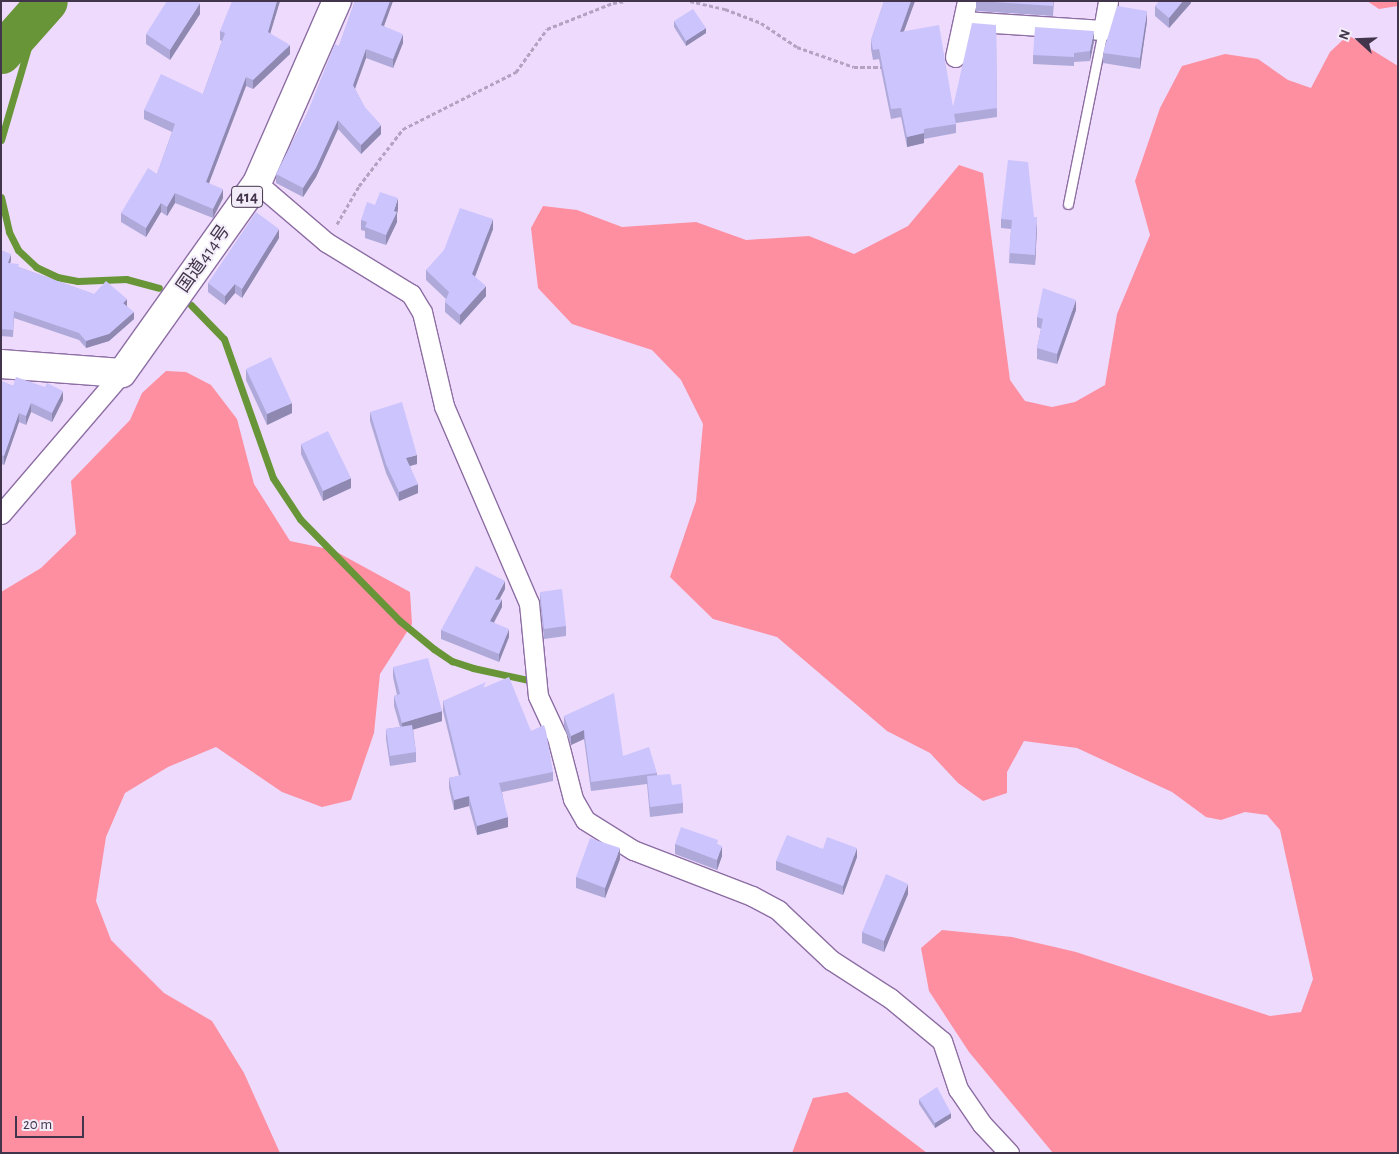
<!DOCTYPE html>
<html>
<head>
<meta charset="utf-8">
<style>
	body { margin:0 }
	#map { position:relative; width:1399px; height:1154px; overflow:hidden; background:#eedafd; font-family:"Alegreya Sans","Noto Sans JP",sans-serif }
	div>[style] { position:absolute }
	.forest>* { inset:0; background:#fd8fa0 }
	.stream>* { height:7px; margin:-3.5px; padding:0 3.5px; transform-origin:3.5px; border-radius:3.5px; background:#689537 }
	.river>* { height:41px; margin:-20.5px; padding:0 20.5px; transform-origin:20.5px; border-radius:20.5px; background:#689537 }
	.path>* { height:3px; margin-top:-1.5px; transform-origin:0; background:repeating-linear-gradient(90deg,#b4a2c1 0 4px,transparent 0 6.5px) }
	.roads { filter:drop-shadow(1px 0 #8d6ea3) drop-shadow(-1px 0 #8d6ea3) drop-shadow(0 1px #8d6ea3) drop-shadow(0 -1px #8d6ea3) }
	.service>* { height:9px; margin:-4.5px; padding:0 4.5px; transform-origin:4.5px; border-radius:4.5px; background:#fff }
	.minor>* { height:19px; margin:-9.5px; padding:0 9.5px; transform-origin:9.5px; border-radius:9.5px; background:#fff }
	.trunk>* { height:28px; margin:-14px; padding:0 14px; transform-origin:14px; border-radius:14px; background:#fff }
	.wall>* { inset:0; background:#afa9da }
	.shaded-wall>* { inset:0; background:#8f89b1 }
	.building>* { inset:0; background:#ccc4fd }
	span { translate:-50% -50%; white-space:nowrap; text-align:center; line-height:1.15; -webkit-text-stroke:4px #f3edf9; paint-order:stroke }
	.shield-label span { padding:1px 4px; background:#f3edf9; border:1px solid; border-radius:4px; -webkit-text-stroke-width:0 }
	.shield-label { font-size:16px; color:#42344b; font-weight:700 }
	.street-label { font-size:18px; color:#42344b }
	.frame { position:absolute; inset:0; border:2px solid #42344b; pointer-events:none }
	.north { position:absolute; left:1334px; top:15px; width:50px; height:50px; -webkit-text-stroke:4px #f3edf9; paint-order:stroke; rotate:290deg; font-size:14px; font-weight:700; line-height:20px; text-align:center; color:#42344b }
	.north::after { content:''; display:block; margin:auto; width:18px; height:22px; background:#42344b; clip-path:polygon(50% 0,100% 100%,50% 72%,0 100%) }
	.scale { position:absolute; left:15px; top:1116px; width:69px; height:22px; box-sizing:border-box; border:2px solid #42344b; border-top:0; padding-left:6px; font-size:15px; line-height:18px; white-space:nowrap; color:#42344b; -webkit-text-stroke:4px #f3edf9; paint-order:stroke }
</style>
</head>
<body>
<div id="map">
	<div class="forest">
		<div style="clip-path:polygon(1367px 1px,1398px 1px,1398px 6px,1379px 9px)"></div>
		<div style="clip-path:polygon(1348px 35px,1398px 66px,1398px 1153px,1053px 1153px,969px 1052px,929px 991px,921px 948px,942px 930px,1012px 937px,1076px 952px,1270px 1016px,1301px 1012px,1313px 979px,1280px 830px,1267px 815px,1245px 812px,1221px 820px,1206px 817px,1172px 792px,1077px 748px,1024px 741px,1007px 772px,1007px 793px,983px 801px,958px 783px,930px 753px,887px 731px,777px 637px,713px 619px,670px 577px,696px 501px,703px 424px,681px 380px,652px 350px,572px 324px,538px 288px,531px 228px,543px 206px,577px 210px,622px 227px,696px 222px,746px 240px,809px 236px,854px 254px,908px 226px,959px 165px,983px 173px,1010px 380px,1025px 401px,1052px 407px,1075px 402px,1105px 385px,1117px 314px,1150px 235px,1135px 181px,1160px 108px,1182px 66px,1225px 54px,1258px 59px,1288px 80px,1311px 88px,1330px 52px)"></div>
		<div style="clip-path:polygon(166px 371px,186px 372px,211px 385px,237px 419px,254px 484px,290px 541px,333px 550px,410px 592px,412px 624px,380px 674px,374px 733px,351px 800px,322px 807px,282px 792px,216px 747px,168px 767px,125px 793px,106px 837px,96px 901px,111px 940px,164px 993px,212px 1021px,244px 1073px,280px 1153px,1px 1153px,1px 592px,41px 568px,76px 534px,71px 481px,130px 420px,142px 393px)"></div>
		<div style="clip-path:polygon(847px 1092px,927px 1153px,792px 1153px,813px 1098px)"></div>
	</div>
	<div class="stream">
		<div style="left:1px;top:140px;width:103px;rotate:-73.7deg"></div>
		<div style="left:30px;top:41px;width:22px;rotate:-87deg"></div>
		<div style="left:1px;top:197px;width:36px;rotate:77deg"></div>
		<div style="left:9px;top:232px;width:20px;rotate:63deg"></div>
		<div style="left:18px;top:250px;width:25px;rotate:43deg"></div>
		<div style="left:36px;top:267px;width:23px;rotate:25deg"></div>
		<div style="left:57px;top:277px;width:21px;rotate:11deg"></div>
		<div style="left:78px;top:281px;width:48px;rotate:-2.4deg"></div>
		<div style="left:126px;top:279px;width:34px;rotate:15deg"></div>
		<div style="left:191px;top:305px;width:47px;rotate:45.9deg"></div>
		<div style="left:224px;top:339px;width:147px;rotate:70.6deg"></div>
		<div style="left:273px;top:478px;width:49px;rotate:56.6deg"></div>
		<div style="left:300px;top:519px;width:143px;rotate:45.6deg"></div>
		<div style="left:400px;top:621px;width:44px;rotate:39.5deg"></div>
		<div style="left:434px;top:649px;width:22px;rotate:34deg"></div>
		<div style="left:452px;top:661px;width:22px;rotate:18deg"></div>
		<div style="left:473px;top:668px;width:56px;rotate:12.3deg"></div>
	</div>
	<div class="river">
		<div style="left:1px;top:53px;width:69px;rotate:-48.5deg"></div>
	</div>
	<div class="path">
		<div style="left:690px;top:1px;width:36px;rotate:13deg"></div>
		<div style="left:725px;top:9px;width:39px;rotate:21deg"></div>
		<div style="left:761px;top:23px;width:43px;rotate:33.7deg"></div>
		<div style="left:797px;top:47px;width:60px;rotate:19.3deg"></div>
		<div style="left:854px;top:67px;width:29px"></div>
		<div style="left:337px;top:224px;width:44px;rotate:-59.9deg"></div>
		<div style="left:359px;top:186px;width:72px;rotate:-52.3deg"></div>
		<div style="left:403px;top:129px;width:127px;rotate:-26.8deg"></div>
		<div style="left:516px;top:72px;width:53px;rotate:-54.2deg"></div>
		<div style="left:547px;top:29px;width:71px;rotate:-21.5deg"></div>
		<div style="left:613px;top:3px;width:13px;rotate:-9deg"></div>
	</div>
	<div class="roads">
		<div class="service">
			<div style="left:1068px;top:204px;width:177px;rotate:-78.6deg"></div>
		</div>
		<div class="minor">
			<div style="left:963px;top:21px;width:140px;rotate:3.7deg"></div>
			<div style="left:1103px;top:30px;width:29px;rotate:-80deg"></div>
			<div style="left:955px;top:57px;width:57px;rotate:-77.9deg"></div>
			<div style="left:257px;top:183px;width:91px;rotate:40.5deg"></div>
			<div style="left:326px;top:242px;width:100px;rotate:31.5deg"></div>
			<div style="left:411px;top:294px;width:21px;rotate:59deg"></div>
			<div style="left:422px;top:312px;width:97px;rotate:76.8deg"></div>
			<div style="left:444px;top:406px;width:215px;rotate:66.7deg"></div>
			<div style="left:529px;top:603px;width:93px;rotate:84.5deg"></div>
			<div style="left:538px;top:696px;width:45px;rotate:65.1deg"></div>
			<div style="left:557px;top:737px;width:64px;rotate:75.5deg"></div>
			<div style="left:573px;top:799px;width:24px;rotate:60deg"></div>
			<div style="left:585px;top:820px;width:57px;rotate:32deg"></div>
			<div style="left:633px;top:850px;width:128px;rotate:21.1deg"></div>
			<div style="left:752px;top:896px;width:30px;rotate:28deg"></div>
			<div style="left:778px;top:910px;width:73px;rotate:43.3deg"></div>
			<div style="left:831px;top:960px;width:70px;rotate:32.8deg"></div>
			<div style="left:890px;top:998px;width:67px;rotate:39.6deg"></div>
			<div style="left:942px;top:1041px;width:51px;rotate:71.6deg"></div>
			<div style="left:958px;top:1089px;width:42px;rotate:55.6deg"></div>
			<div style="left:982px;top:1124px;width:40px;rotate:47deg"></div>
			<div style="left:1px;top:514px;width:186px;rotate:-49.4deg"></div>
		</div>
		<div class="trunk">
			<div style="left:1px;top:364px;width:121px;rotate:4.3deg"></div>
			<div style="left:122px;top:373px;width:233px;rotate:-54.6deg"></div>
			<div style="left:257px;top:183px;width:199px;rotate:-66.3deg"></div>
		</div>
	</div>
	<div class="wall">
		<div style="clip-path:polygon(280px 1px,270px 33px,290px 54px,253px 89px,246px 86px,209px 183px,223px 198px,213px 218px,175px 203px,167px 216px,161px 212px,146px 237px,121px 222px,121px 213px,157px 174px,172px 132px,144px 119px,144px 110px,203px 94px,222px 41px,220px 40px,220px 31px)"></div>
		<div style="clip-path:polygon(355px 1px,393px 1px,384px 26px,403px 43px,393px 68px,366px 58px,355px 89px,364px 106px,381px 134px,361px 154px,338px 129px,316px 177px,303px 197px,276px 183px,276px 174px,306px 116px,339px 46px)"></div>
		<div style="clip-path:polygon(884px 1px,915px 1px,904px 31px,953px 107px,996px 25px,997px 117px,956px 123px,956px 133px,924px 139px,924px 143px,907px 147px,901px 117px,891px 119px,879px 59px,873px 60px,871px 49px,871px 40px)"></div>
		<div style="clip-path:polygon(976px 1px,1054px 1px,1053px 16px,976px 11px)"></div>
		<div style="clip-path:polygon(1191px 1px,1191px 3px,1169px 28px,1155px 16px,1155px 6px)"></div>
		<div style="clip-path:polygon(200px 14px,170px 60px,146px 44px,146px 34px)"></div>
		<div style="clip-path:polygon(674px 21px,706px 33px,686px 46px,674px 27px)"></div>
		<div style="clip-path:polygon(1147px 21px,1140px 69px,1103px 63px,1103px 53px)"></div>
		<div style="clip-path:polygon(1094px 41px,1090px 61px,1074px 62px,1074px 66px,1033px 64px,1033px 55px)"></div>
		<div style="clip-path:polygon(375px 205px,398px 209px,397px 214px,397px 222px,386px 245px,365px 238px,365px 231px,361px 230px,361px 220px)"></div>
		<div style="clip-path:polygon(1034px 217px,1037px 227px,1035px 265px,1009px 263px,1011px 229px,1001px 228px,1001px 219px)"></div>
		<div style="clip-path:polygon(493px 229px,475px 277px,486px 296px,460px 325px,445px 312px,445px 302px,446px 299px,426px 280px,426px 270px)"></div>
		<div style="clip-path:polygon(279px 238px,242px 298px,235px 293px,225px 305px,208px 292px,208px 283px)"></div>
		<div style="clip-path:polygon(1px 250px,11px 260px,10px 264px,127px 306px,134px 319px,109px 341px,86px 348px,79px 340px,14px 318px,13px 337px,1px 336px)"></div>
		<div style="clip-path:polygon(1076px 310px,1057px 364px,1037px 359px,1037px 348px,1041px 329px,1037px 327px,1037px 317px)"></div>
		<div style="clip-path:polygon(246px 369px,292px 413px,267px 425px,246px 380px)"></div>
		<div style="clip-path:polygon(1px 381px,13px 386px,63px 400px,52px 422px,31px 412px,26px 425px,19px 422px,4px 465px,1px 464px)"></div>
		<div style="clip-path:polygon(370px 412px,417px 464px,410px 466px,418px 493px,399px 501px,386px 473px,370px 421px)"></div>
		<div style="clip-path:polygon(301px 444px,351px 488px,323px 501px,301px 454px)"></div>
		<div style="clip-path:polygon(505px 589px,499px 599px,502px 607px,494px 623px,509px 637px,499px 662px,441px 639px,441px 630px)"></div>
		<div style="clip-path:polygon(540px 592px,566px 626px,566px 636px,544px 639px,540px 602px)"></div>
		<div style="clip-path:polygon(393px 667px,442px 721px,413px 729px,416px 752px,416px 762px,390px 766px,386px 739px,386px 729px,400px 727px,394px 706px,394px 696px,397px 695px,393px 677px)"></div>
		<div style="clip-path:polygon(486px 687px,531px 731px,553px 772px,553px 781px,502px 792px,508px 827px,477px 835px,469px 806px,454px 810px,449px 788px,449px 778px,459px 776px,443px 711px,443px 701px)"></div>
		<div style="clip-path:polygon(564px 716px,623px 756px,657px 773px,657px 775px,672px 785px,683px 803px,683px 813px,650px 817px,647px 784px,591px 791px,584px 739px,571px 745px,564px 726px)"></div>
		<div style="clip-path:polygon(675px 844px,718px 844px,722px 856px,717px 870px,675px 854px)"></div>
		<div style="clip-path:polygon(823px 849px,857px 857px,843px 895px,776px 870px,776px 861px)"></div>
		<div style="clip-path:polygon(620px 859px,605px 898px,576px 888px,576px 877px)"></div>
		<div style="clip-path:polygon(908px 894px,884px 952px,862px 943px,862px 932px)"></div>
		<div style="clip-path:polygon(919px 1099px,951px 1118px,935px 1128px,919px 1104px)"></div>
	</div>
	<div class="shaded-wall">
		<div style="clip-path:polygon(277px 1px,280px 1px,268px 41px,268px 32px)"></div>
		<div style="clip-path:polygon(390px 1px,393px 1px,381px 34px,381px 25px)"></div>
		<div style="clip-path:polygon(911px 1px,915px 1px,900px 42px,900px 32px)"></div>
		<div style="clip-path:polygon(1183px 1px,1191px 1px,1191px 3px,1169px 28px,1169px 18px)"></div>
		<div style="clip-path:polygon(200px 3px,200px 14px,170px 60px,170px 50px)"></div>
		<div style="clip-path:polygon(1147px 11px,1147px 21px,1140px 69px,1140px 58px)"></div>
		<div style="clip-path:polygon(706px 28px,706px 33px,686px 46px,686px 41px)"></div>
		<div style="clip-path:polygon(1094px 31px,1094px 41px,1090px 61px,1090px 51px)"></div>
		<div style="clip-path:polygon(403px 34px,403px 43px,393px 68px,393px 59px)"></div>
		<div style="clip-path:polygon(290px 45px,290px 54px,253px 89px,253px 80px)"></div>
		<div style="clip-path:polygon(366px 49px,366px 58px,353px 94px,353px 85px)"></div>
		<div style="clip-path:polygon(246px 77px,246px 86px,206px 191px,206px 182px)"></div>
		<div style="clip-path:polygon(338px 120px,338px 129px,316px 177px,303px 197px,303px 188px)"></div>
		<div style="clip-path:polygon(381px 125px,381px 134px,361px 154px,361px 145px)"></div>
		<div style="clip-path:polygon(924px 133px,924px 143px,907px 147px,907px 137px)"></div>
		<div style="clip-path:polygon(223px 189px,223px 198px,213px 218px,213px 209px)"></div>
		<div style="clip-path:polygon(175px 193px,175px 203px,167px 216px,167px 207px)"></div>
		<div style="clip-path:polygon(398px 198px,398px 209px,397px 214px,397px 222px,386px 245px,386px 235px)"></div>
		<div style="clip-path:polygon(161px 203px,161px 212px,146px 237px,146px 228px)"></div>
		<div style="clip-path:polygon(1037px 217px,1037px 227px,1035px 265px,1035px 255px)"></div>
		<div style="clip-path:polygon(493px 219px,493px 229px,472px 284px,472px 274px)"></div>
		<div style="clip-path:polygon(279px 229px,279px 238px,242px 298px,242px 289px)"></div>
		<div style="clip-path:polygon(11px 254px,11px 260px,8px 270px,8px 263px)"></div>
		<div style="clip-path:polygon(235px 284px,235px 293px,225px 305px,225px 296px)"></div>
		<div style="clip-path:polygon(486px 286px,486px 296px,460px 325px,460px 315px)"></div>
		<div style="clip-path:polygon(127px 299px,127px 306px,123px 310px,123px 303px)"></div>
		<div style="clip-path:polygon(1076px 300px,1076px 310px,1057px 364px,1057px 354px)"></div>
		<div style="clip-path:polygon(134px 312px,134px 319px,109px 341px,86px 348px,86px 341px)"></div>
		<div style="clip-path:polygon(63px 391px,63px 400px,52px 422px,52px 413px)"></div>
		<div style="clip-path:polygon(31px 403px,31px 412px,26px 425px,26px 416px)"></div>
		<div style="clip-path:polygon(292px 403px,292px 413px,267px 425px,267px 414px)"></div>
		<div style="clip-path:polygon(19px 413px,19px 422px,4px 465px,4px 456px)"></div>
		<div style="clip-path:polygon(417px 455px,417px 464px,406px 467px,406px 458px)"></div>
		<div style="clip-path:polygon(351px 478px,351px 488px,323px 501px,323px 491px)"></div>
		<div style="clip-path:polygon(418px 484px,418px 493px,399px 501px,399px 492px)"></div>
		<div style="clip-path:polygon(505px 581px,505px 589px,495px 608px,495px 600px)"></div>
		<div style="clip-path:polygon(502px 599px,502px 607px,490px 629px,490px 621px)"></div>
		<div style="clip-path:polygon(509px 629px,509px 637px,499px 662px,499px 654px)"></div>
		<div style="clip-path:polygon(442px 711px,442px 721px,402px 733px,402px 723px)"></div>
		<div style="clip-path:polygon(584px 730px,584px 739px,571px 745px,571px 736px)"></div>
		<div style="clip-path:polygon(469px 796px,469px 806px,454px 810px,454px 800px)"></div>
		<div style="clip-path:polygon(508px 817px,508px 827px,477px 835px,477px 826px)"></div>
		<div style="clip-path:polygon(722px 846px,722px 856px,717px 870px,717px 860px)"></div>
		<div style="clip-path:polygon(620px 848px,620px 859px,605px 898px,605px 888px)"></div>
		<div style="clip-path:polygon(857px 848px,857px 857px,843px 895px,843px 886px)"></div>
		<div style="clip-path:polygon(908px 884px,908px 894px,884px 952px,884px 941px)"></div>
		<div style="clip-path:polygon(951px 1113px,951px 1118px,935px 1128px,935px 1123px)"></div>
	</div>
	<div class="building">
		<div style="clip-path:polygon(167px 1px,197px 1px,200px 3px,170px 50px,146px 34px)"></div>
		<div style="clip-path:polygon(232px 1px,277px 1px,268px 32px,290px 45px,253px 80px,246px 77px,206px 182px,223px 189px,213px 209px,175px 193px,167px 207px,161px 203px,146px 228px,121px 213px,148px 168px,157px 174px,175px 124px,144px 110px,161px 74px,203px 94px,225px 33px,220px 31px)"></div>
		<div style="clip-path:polygon(355px 1px,390px 1px,381px 25px,403px 34px,393px 59px,366px 49px,353px 85px,364px 106px,381px 125px,361px 145px,338px 120px,316px 168px,303px 188px,276px 174px,306px 116px,335px 44px,339px 46px)"></div>
		<div style="clip-path:polygon(884px 1px,911px 1px,900px 32px,939px 25px,953px 107px,972px 23px,996px 25px,997px 108px,954px 114px,956px 124px,924px 129px,924px 133px,907px 137px,901px 108px,891px 109px,879px 49px,873px 50px,871px 40px)"></div>
		<div style="clip-path:polygon(979px 1px,1053px 1px,1053px 6px)"></div>
		<div style="clip-path:polygon(1159px 1px,1183px 1px,1169px 18px,1155px 6px)"></div>
		<div style="clip-path:polygon(1117px 6px,1147px 11px,1140px 58px,1103px 53px)"></div>
		<div style="clip-path:polygon(693px 9px,706px 28px,686px 41px,674px 21px)"></div>
		<div style="clip-path:polygon(1035px 27px,1094px 31px,1090px 51px,1074px 53px,1074px 57px,1033px 55px)"></div>
		<div style="clip-path:polygon(1008px 160px,1028px 162px,1034px 217px,1037px 217px,1035px 255px,1009px 253px,1012px 220px,1001px 219px)"></div>
		<div style="clip-path:polygon(380px 192px,398px 198px,394px 211px,397px 212px,386px 235px,365px 227px,367px 222px,361px 220px,367px 202px,375px 205px)"></div>
		<div style="clip-path:polygon(460px 208px,493px 219px,472px 274px,486px 286px,460px 315px,445px 302px,449px 292px,426px 270px,444px 250px)"></div>
		<div style="clip-path:polygon(256px 212px,279px 229px,242px 289px,235px 284px,225px 296px,208px 283px)"></div>
		<div style="clip-path:polygon(1px 250px,11px 254px,8px 263px,19px 264px,18px 267px,94px 294px,106px 281px,127px 299px,123px 303px,134px 312px,109px 334px,86px 341px,79px 333px,14px 311px,13px 330px,1px 329px)"></div>
		<div style="clip-path:polygon(1043px 288px,1076px 300px,1057px 354px,1037px 348px,1043px 319px,1037px 317px)"></div>
		<div style="clip-path:polygon(271px 357px,292px 403px,267px 414px,246px 369px)"></div>
		<div style="clip-path:polygon(16px 377px,45px 387px,47px 383px,63px 391px,52px 413px,31px 403px,26px 416px,19px 413px,4px 456px,1px 455px,1px 381px,13px 386px)"></div>
		<div style="clip-path:polygon(402px 402px,417px 455px,406px 458px,418px 484px,399px 492px,386px 464px,370px 412px)"></div>
		<div style="clip-path:polygon(328px 431px,351px 478px,323px 491px,301px 444px)"></div>
		<div style="clip-path:polygon(476px 566px,505px 581px,495px 600px,502px 599px,490px 621px,509px 629px,499px 654px,441px 630px)"></div>
		<div style="clip-path:polygon(562px 589px,566px 626px,544px 629px,540px 592px)"></div>
		<div style="clip-path:polygon(428px 658px,442px 711px,402px 723px,394px 696px,400px 694px,393px 667px)"></div>
		<div style="clip-path:polygon(509px 677px,531px 731px,544px 725px,546px 731px,553px 772px,499px 783px,508px 817px,477px 826px,469px 796px,454px 800px,449px 778px,461px 775px,443px 701px,486px 682px,483px 688px)"></div>
		<div style="clip-path:polygon(614px 693px,623px 756px,649px 747px,657px 773px,591px 782px,584px 730px,571px 736px,564px 716px)"></div>
		<div style="clip-path:polygon(412px 725px,416px 752px,390px 756px,386px 729px)"></div>
		<div style="clip-path:polygon(670px 774px,672px 785px,681px 784px,683px 803px,650px 807px,647px 776px)"></div>
		<div style="clip-path:polygon(681px 827px,718px 840px,717px 844px,722px 846px,717px 860px,675px 844px)"></div>
		<div style="clip-path:polygon(787px 835px,823px 849px,827px 837px,857px 848px,843px 886px,776px 861px)"></div>
		<div style="clip-path:polygon(590px 838px,620px 848px,605px 888px,576px 877px)"></div>
		<div style="clip-path:polygon(886px 874px,908px 884px,884px 941px,862px 932px)"></div>
		<div style="clip-path:polygon(937px 1087px,951px 1113px,935px 1123px,919px 1099px)"></div>
	</div>
	<div class="shield-label">
		<span style="left:247px;top:197px">414</span>
	</div>
	<div class="street-label">
		<span style="left:204px;top:259px;rotate:-55deg">国道414号</span>
	</div>
	<div class="frame"></div>
	<div class="north">N</div>
	<div class="scale">20 m</div>
</div>
</body>
</html>
